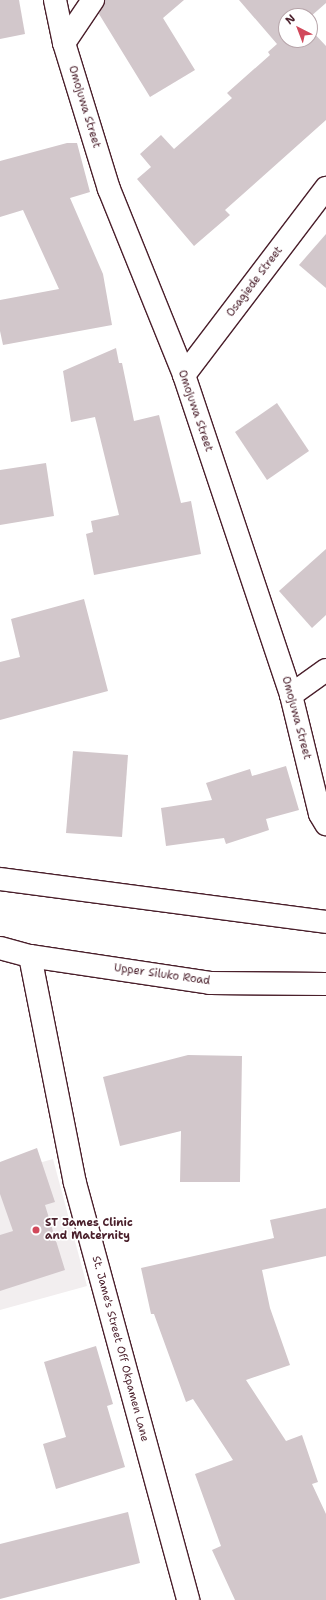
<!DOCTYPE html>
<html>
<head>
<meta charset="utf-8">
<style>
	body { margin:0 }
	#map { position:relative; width:326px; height:1600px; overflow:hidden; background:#fff; font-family:"Shantell Sans",sans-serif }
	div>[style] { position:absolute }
	.built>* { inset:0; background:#f2eeef }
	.building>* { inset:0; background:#d2c7cb }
	.roads { filter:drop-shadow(1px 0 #4a1f2b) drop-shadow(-1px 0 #4a1f2b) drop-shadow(0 1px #4a1f2b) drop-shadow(0 -1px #4a1f2b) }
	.minor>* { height:22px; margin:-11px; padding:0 11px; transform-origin:11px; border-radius:11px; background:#fff }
	.major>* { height:22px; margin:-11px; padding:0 11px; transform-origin:11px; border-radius:11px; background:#fff }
	.dots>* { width:11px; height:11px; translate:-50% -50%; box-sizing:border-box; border:2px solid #fff; border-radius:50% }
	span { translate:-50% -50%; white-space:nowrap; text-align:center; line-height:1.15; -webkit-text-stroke:3.5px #fff; paint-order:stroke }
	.street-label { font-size:11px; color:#4a1f2b }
	.poi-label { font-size:11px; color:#4a1f2b; font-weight:700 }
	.left { translate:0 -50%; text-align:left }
	.north { position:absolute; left:278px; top:8px; width:40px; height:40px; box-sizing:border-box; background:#fff; border:1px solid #b7a5aa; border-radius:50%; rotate:318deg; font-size:11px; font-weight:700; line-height:16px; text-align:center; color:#4a1f2b }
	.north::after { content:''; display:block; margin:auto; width:14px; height:18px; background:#d1495b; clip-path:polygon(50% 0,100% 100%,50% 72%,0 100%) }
</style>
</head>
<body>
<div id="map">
	<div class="built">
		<div style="clip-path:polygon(53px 1159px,87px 1286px,0 1310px,0 1174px)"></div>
	</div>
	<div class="building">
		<div style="clip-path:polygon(0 0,19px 0,25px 34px,0 39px)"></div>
		<div style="clip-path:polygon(105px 0,184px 0,163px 18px,195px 70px,150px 97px,99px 14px)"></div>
		<div style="clip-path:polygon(239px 0,326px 0,326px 3px,310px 17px,286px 16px,286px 40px,310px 40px,310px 29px,326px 46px,326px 120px,225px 210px,230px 215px,194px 246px,137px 179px,151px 167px,140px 154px,161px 135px,174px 149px,232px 98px,227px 93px,270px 55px,268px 52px,277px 44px)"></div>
		<div style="clip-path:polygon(67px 143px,77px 143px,90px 192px,70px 198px,103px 274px,112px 325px,3px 345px,0 331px,0 300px,59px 289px,23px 210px,0 217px,0 161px)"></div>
		<div style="clip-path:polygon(326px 234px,326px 288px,299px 265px)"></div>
		<div style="clip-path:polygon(116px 348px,119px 363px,122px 363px,134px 421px,159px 415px,181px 503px,191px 501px,201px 554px,94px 575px,86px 534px,93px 532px,91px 521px,119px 515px,95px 417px,71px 422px,63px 371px)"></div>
		<div style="clip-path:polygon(277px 403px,309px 451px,267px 480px,235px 432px)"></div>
		<div style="clip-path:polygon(46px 463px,54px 516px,0 525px,0 470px)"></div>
		<div style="clip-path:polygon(326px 549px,326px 615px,312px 628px,279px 591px)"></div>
		<div style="clip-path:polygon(84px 599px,108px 691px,0 720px,0 662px,20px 657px,11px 619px)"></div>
		<div style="clip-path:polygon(73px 751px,128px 755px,122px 837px,66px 833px)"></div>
		<div style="clip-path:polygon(286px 766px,299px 810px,266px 819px,269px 830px,226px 844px,224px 838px,166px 846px,161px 808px,212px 800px,206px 783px,250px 769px,252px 776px)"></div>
		<div style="clip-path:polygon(188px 1055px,242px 1056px,240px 1182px,180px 1182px,181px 1131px,120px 1146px,103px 1077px)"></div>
		<div style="clip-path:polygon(37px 1148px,55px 1202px,45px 1205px,65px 1270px,0 1291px,0 1235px,13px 1231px,0 1194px,0 1162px)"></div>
		<div style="clip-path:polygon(326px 1208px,326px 1256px,262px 1270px,270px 1308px,290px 1365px,246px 1380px,286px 1441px,302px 1435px,318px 1482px,312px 1484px,326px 1514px,326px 1600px,235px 1600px,212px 1550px,221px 1546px,195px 1474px,233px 1460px,193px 1399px,186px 1402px,154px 1314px,151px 1314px,141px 1268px,274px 1238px,270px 1220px)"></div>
		<div style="clip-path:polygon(96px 1346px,113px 1404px,107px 1406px,125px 1467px,56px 1489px,43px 1444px,66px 1437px,44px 1362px)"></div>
		<div style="clip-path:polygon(128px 1512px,140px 1563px,0 1599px,0 1544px)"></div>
	</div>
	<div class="roads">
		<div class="minor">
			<div style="left:55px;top:0;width:44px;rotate:78.2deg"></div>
			<div style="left:64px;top:43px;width:153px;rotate:72.9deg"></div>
			<div style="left:109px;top:189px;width:201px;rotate:68deg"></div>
			<div style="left:184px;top:375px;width:337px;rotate:71.5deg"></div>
			<div style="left:291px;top:695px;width:122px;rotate:76.3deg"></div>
			<div style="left:320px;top:814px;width:12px;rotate:59deg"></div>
			<div style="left:64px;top:43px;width:52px;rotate:-56deg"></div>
			<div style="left:184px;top:375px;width:235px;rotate:-52.8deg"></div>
			<div style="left:291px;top:695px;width:43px;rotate:-35.5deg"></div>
			<div style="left:30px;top:956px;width:231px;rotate:78.8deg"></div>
			<div style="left:75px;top:1183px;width:432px;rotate:74.8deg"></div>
		</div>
		<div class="major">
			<div style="left:0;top:879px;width:329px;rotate:7.5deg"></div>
			<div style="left:0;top:948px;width:31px;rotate:15deg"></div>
			<div style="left:30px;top:956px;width:182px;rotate:8.5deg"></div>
			<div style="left:210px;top:983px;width:116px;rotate:0.5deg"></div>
		</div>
	</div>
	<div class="dots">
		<div style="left:36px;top:1230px;background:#d1495b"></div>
	</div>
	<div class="street-label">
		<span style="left:84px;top:107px;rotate:73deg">Omojuwa Street</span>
		<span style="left:255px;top:282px;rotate:-53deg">Osagiede Street</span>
		<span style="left:195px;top:411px;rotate:71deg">Omojuwa Street</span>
		<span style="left:296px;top:718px;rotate:75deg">Omojuwa Street</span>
		<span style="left:162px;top:975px;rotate:8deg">Upper Siluko Road</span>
		<span style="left:120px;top:1349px;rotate:75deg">St. Jame's Street Off Okpamen Lane</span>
	</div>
	<div class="poi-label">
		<span class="left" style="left:45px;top:1230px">ST James Clinic<br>and Maternity</span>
	</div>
	<div class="north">N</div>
</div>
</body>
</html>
